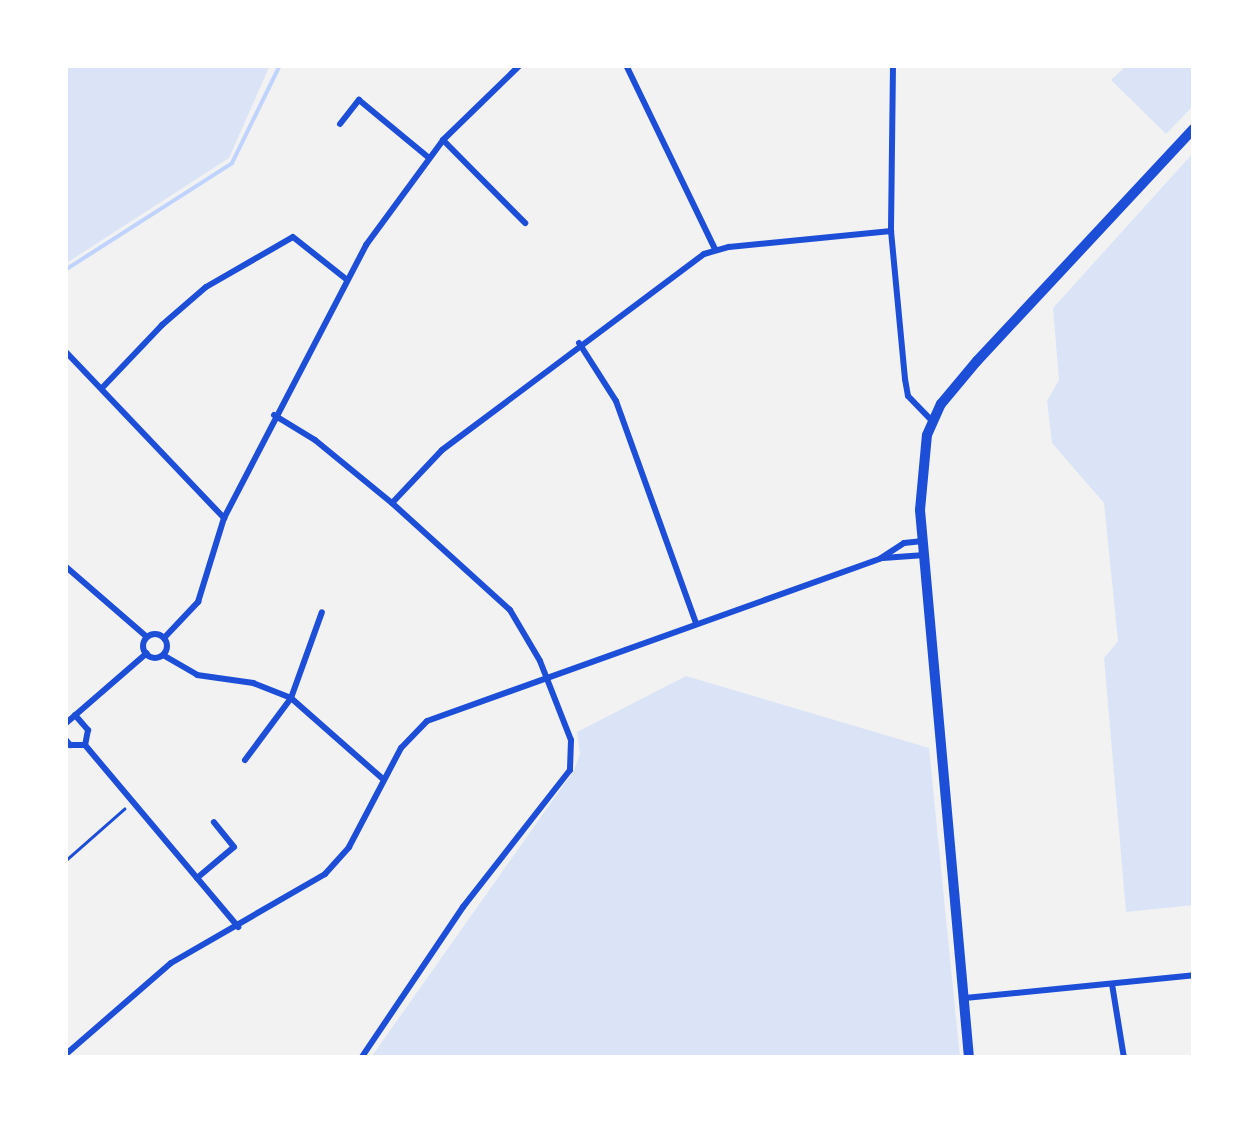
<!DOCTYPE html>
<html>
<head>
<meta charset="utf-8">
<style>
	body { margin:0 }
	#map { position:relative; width:1259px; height:1123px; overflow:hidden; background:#f2f2f2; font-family:Manrope,sans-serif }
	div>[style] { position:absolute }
	.green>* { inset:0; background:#dbe4f7 }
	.stream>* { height:4px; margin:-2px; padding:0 2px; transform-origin:2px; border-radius:2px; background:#bfd3fe }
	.path>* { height:2.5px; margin:-1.25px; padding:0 1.25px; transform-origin:1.25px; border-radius:1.25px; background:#1d4ed8 }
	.minor>* { height:6px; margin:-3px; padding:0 3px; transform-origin:3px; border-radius:3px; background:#1d4ed8 }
	.minor>.ring { margin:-3px; padding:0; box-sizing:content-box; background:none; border:6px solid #1d4ed8; border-radius:50% }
	.secondary>* { height:10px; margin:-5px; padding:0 5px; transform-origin:5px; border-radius:5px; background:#1d4ed8 }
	span { translate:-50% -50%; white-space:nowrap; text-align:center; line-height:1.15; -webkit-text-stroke:8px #fff; paint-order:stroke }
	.frame { position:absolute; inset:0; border:68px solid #fff; pointer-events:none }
</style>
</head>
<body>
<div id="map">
	<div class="green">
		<div style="clip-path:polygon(65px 65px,270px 65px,229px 158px,65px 264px)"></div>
		<div style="clip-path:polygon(1127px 65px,1194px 65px,1194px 105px,1166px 134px,1111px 80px)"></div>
		<div style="clip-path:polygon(1194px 152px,1194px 905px,1126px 912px,1104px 658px,1118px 641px,1104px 503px,1052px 443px,1047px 401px,1059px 380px,1053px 308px)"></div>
		<div style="clip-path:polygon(686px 676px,929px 748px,960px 1058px,372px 1056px,574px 770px,580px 754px,577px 732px)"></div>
	</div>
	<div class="stream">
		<div style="left:65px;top:241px;width:1px;rotate:45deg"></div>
		<div style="left:65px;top:270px;width:198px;rotate:-32.6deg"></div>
		<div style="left:232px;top:163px;width:109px;rotate:-63.9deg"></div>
	</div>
	<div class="path">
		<div style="left:65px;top:861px;width:79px;rotate:-41.4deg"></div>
	</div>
	<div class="minor">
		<div style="left:626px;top:65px;width:204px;rotate:64.2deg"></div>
		<div style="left:893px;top:65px;width:166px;rotate:90.7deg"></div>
		<div style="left:891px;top:231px;width:149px;rotate:84.6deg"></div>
		<div style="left:905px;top:379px;width:17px;rotate:80deg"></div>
		<div style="left:908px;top:396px;width:35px;rotate:46deg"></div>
		<div style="left:340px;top:124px;width:31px;rotate:-52deg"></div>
		<div style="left:359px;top:100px;width:91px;rotate:39.6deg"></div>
		<div style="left:443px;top:140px;width:117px;rotate:45.3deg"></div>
		<div style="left:579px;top:343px;width:69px;rotate:57.5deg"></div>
		<div style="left:616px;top:401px;width:236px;rotate:70.2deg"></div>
		<div style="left:65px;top:351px;width:231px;rotate:46.4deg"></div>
		<div style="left:103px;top:387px;width:86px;rotate:-46.4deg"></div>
		<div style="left:162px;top:325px;width:58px;rotate:-40.8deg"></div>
		<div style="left:206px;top:287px;width:100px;rotate:-29.9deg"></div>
		<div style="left:293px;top:237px;width:68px;rotate:38.4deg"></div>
		<div style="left:274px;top:415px;width:48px;rotate:31.4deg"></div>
		<div style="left:315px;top:440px;width:99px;rotate:39.3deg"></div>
		<div style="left:392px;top:503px;width:159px;rotate:42.2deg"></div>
		<div style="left:510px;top:610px;width:59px;rotate:59.5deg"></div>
		<div style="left:540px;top:661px;width:85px;rotate:68.6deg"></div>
		<div style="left:571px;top:740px;width:30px;rotate:92deg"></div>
		<div style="left:570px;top:770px;width:174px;rotate:128deg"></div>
		<div style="left:463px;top:907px;width:182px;rotate:124deg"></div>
		<div style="left:393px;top:502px;width:71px;rotate:-46.7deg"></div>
		<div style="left:442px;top:450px;width:327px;rotate:-36.8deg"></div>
		<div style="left:704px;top:254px;width:26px;rotate:-16deg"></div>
		<div style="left:729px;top:247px;width:163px;rotate:-5.6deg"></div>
		<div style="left:883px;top:558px;width:42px;rotate:-4.1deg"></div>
		<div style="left:65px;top:566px;width:108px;rotate:40.9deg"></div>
		<div class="ring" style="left:143px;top:634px;width:18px;height:18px"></div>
		<div style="left:164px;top:638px;width:50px;rotate:-46.6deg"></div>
		<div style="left:198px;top:602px;width:88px;rotate:-72.8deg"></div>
		<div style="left:224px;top:518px;width:308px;rotate:-62.5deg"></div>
		<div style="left:366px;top:245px;width:130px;rotate:-53.7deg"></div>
		<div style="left:443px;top:140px;width:107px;rotate:-44.2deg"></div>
		<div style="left:163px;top:655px;width:39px;rotate:30deg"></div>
		<div style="left:197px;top:675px;width:57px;rotate:8.1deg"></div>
		<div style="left:253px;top:683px;width:41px;rotate:21.5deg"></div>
		<div style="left:291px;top:698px;width:123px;rotate:41.4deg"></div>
		<div style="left:75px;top:715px;width:20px;rotate:49deg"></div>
		<div style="left:88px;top:730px;width:15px;rotate:101deg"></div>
		<div style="left:65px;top:724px;width:108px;rotate:-40.9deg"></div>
		<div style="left:65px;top:739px;width:8px;rotate:50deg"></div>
		<div style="left:70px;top:745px;width:15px"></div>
		<div style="left:85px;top:745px;width:238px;rotate:49.9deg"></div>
		<div style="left:245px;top:760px;width:77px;rotate:-53.4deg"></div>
		<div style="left:291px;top:698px;width:91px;rotate:-70.2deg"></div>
		<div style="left:197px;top:878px;width:48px;rotate:-40deg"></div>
		<div style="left:234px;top:847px;width:32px;rotate:-129deg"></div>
		<div style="left:1112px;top:984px;width:75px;rotate:80.8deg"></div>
		<div style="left:965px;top:998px;width:230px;rotate:-5.7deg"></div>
		<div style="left:65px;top:1055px;width:140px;rotate:-41deg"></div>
		<div style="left:171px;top:963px;width:178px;rotate:-30deg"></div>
		<div style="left:325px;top:874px;width:36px;rotate:-48deg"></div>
		<div style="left:349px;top:847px;width:112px;rotate:-62.3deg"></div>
		<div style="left:401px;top:748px;width:37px;rotate:-46deg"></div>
		<div style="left:427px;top:721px;width:482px;rotate:-19.7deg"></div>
		<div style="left:881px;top:558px;width:27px;rotate:-33deg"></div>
		<div style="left:904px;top:543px;width:19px;rotate:-6deg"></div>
	</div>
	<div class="secondary">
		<div style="left:969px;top:1058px;width:550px;rotate:-95.11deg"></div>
		<div style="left:920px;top:510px;width:75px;rotate:-84.7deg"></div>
		<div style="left:927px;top:435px;width:34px;rotate:-66deg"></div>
		<div style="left:941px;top:404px;width:56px;rotate:-50.1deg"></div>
		<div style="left:977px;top:361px;width:318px;rotate:-47deg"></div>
	</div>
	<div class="frame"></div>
</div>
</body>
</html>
